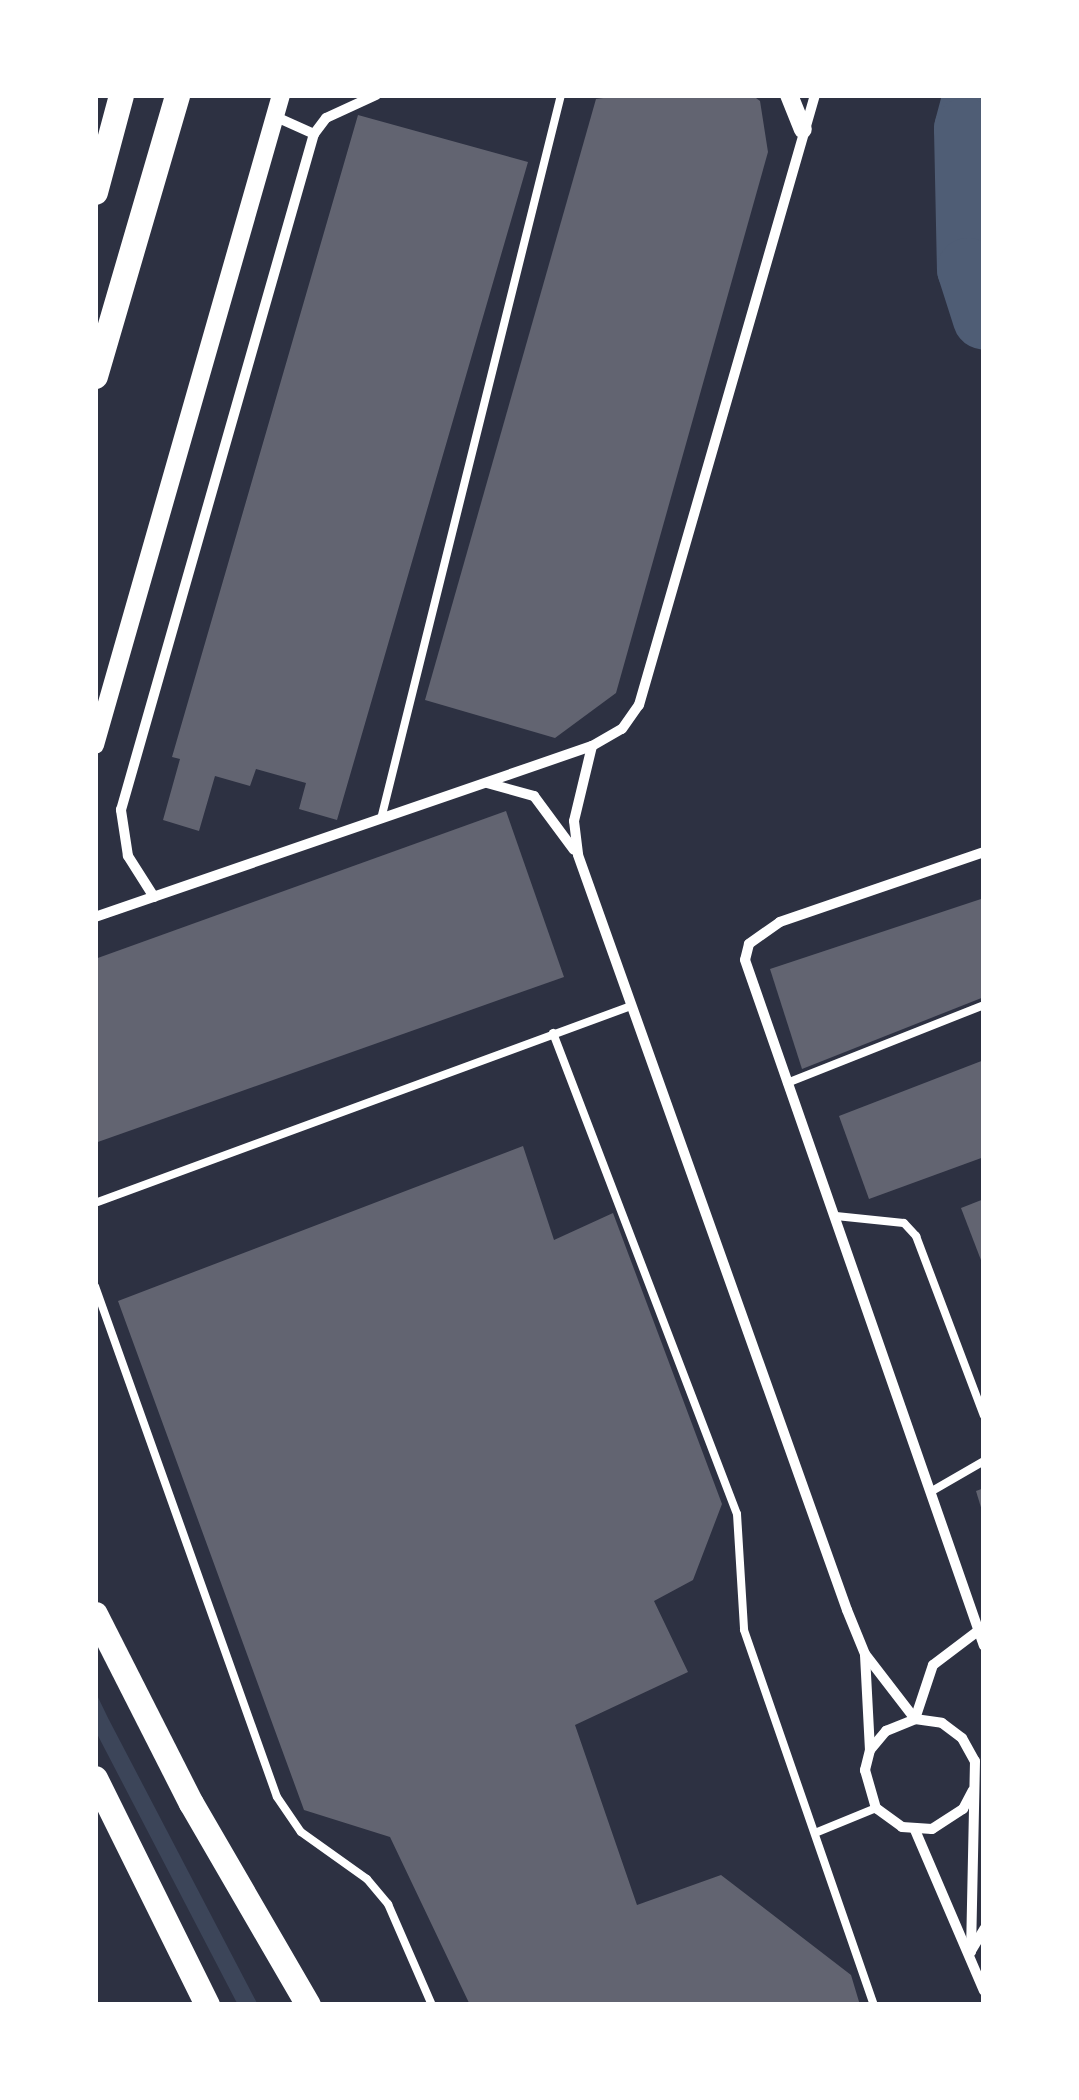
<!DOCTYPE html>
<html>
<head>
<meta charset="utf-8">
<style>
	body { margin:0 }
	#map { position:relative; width:1079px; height:2100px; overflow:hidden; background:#2d3142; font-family:Lato,sans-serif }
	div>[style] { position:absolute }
	.green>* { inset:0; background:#3c4559 }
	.river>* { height:62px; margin:-31px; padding:0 31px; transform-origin:31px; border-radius:31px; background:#4f5d75 }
	.building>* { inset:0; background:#626471 }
	.service>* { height:8px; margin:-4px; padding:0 4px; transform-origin:4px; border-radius:4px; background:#fff }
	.minor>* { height:10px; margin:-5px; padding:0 5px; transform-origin:5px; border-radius:5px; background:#fff }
	.tertiary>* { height:18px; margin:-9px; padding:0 9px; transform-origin:9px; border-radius:9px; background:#fff }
	.primary>* { height:25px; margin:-12.5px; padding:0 12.5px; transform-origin:12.5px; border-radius:12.5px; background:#fff }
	span { translate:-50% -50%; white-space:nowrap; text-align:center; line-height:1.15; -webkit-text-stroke:8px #fff; paint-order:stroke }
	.frame { position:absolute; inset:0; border:98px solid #fff; pointer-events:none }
</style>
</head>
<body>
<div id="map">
	<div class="green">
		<div style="clip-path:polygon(95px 1691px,108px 1718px,258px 2005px,238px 2005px,95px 1730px)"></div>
	</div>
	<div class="river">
		<div style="left:974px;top:95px;width:35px;rotate:105deg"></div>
		<div style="left:965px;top:129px;width:140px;rotate:88.8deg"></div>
		<div style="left:968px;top:269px;width:52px;rotate:72.3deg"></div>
	</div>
	<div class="building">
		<div style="clip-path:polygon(625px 95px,752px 95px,760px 101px,768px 152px,616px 693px,555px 738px,425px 700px,596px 99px)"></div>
		<div style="clip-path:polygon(358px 115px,528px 162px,337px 820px,299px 809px,306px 783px,256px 769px,250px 786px,215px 776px,199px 831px,163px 820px,180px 759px,172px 757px)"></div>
		<div style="clip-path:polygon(506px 811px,564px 977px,95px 1143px,95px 959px)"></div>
		<div style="clip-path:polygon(984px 898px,984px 997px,802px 1069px,770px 969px)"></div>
		<div style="clip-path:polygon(984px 1060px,984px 1157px,869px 1199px,839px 1116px)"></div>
		<div style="clip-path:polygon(523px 1146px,554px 1240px,613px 1213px,722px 1504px,693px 1580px,654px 1601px,688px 1672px,575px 1725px,637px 1905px,721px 1875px,851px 1975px,860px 2005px,470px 2005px,390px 1837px,304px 1810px,118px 1301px)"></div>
		<div style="clip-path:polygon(984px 1199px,984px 1268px,961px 1208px)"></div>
		<div style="clip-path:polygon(984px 1488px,984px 1514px,983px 1514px,976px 1491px)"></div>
	</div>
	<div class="service">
		<div style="left:381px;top:819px;width:746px;rotate:-76.04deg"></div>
		<div style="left:553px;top:1033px;width:515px;rotate:69.07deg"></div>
		<div style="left:737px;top:1514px;width:116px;rotate:86.5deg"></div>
		<div style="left:744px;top:1630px;width:397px;rotate:70.9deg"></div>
		<div style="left:787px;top:1083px;width:212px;rotate:-21.6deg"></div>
		<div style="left:95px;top:1203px;width:571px;rotate:-20.18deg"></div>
		<div style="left:836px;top:1216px;width:68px;rotate:5.9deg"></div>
		<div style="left:904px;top:1223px;width:18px;rotate:47deg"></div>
		<div style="left:916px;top:1236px;width:192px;rotate:69.3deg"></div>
		<div style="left:95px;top:1286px;width:542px;rotate:70.4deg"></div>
		<div style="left:277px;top:1797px;width:42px;rotate:55.6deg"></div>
		<div style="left:301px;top:1832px;width:81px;rotate:35.5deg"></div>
		<div style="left:367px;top:1879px;width:33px;rotate:50deg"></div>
		<div style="left:388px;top:1904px;width:110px;rotate:66.5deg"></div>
		<div style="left:932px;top:1491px;width:60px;rotate:-30deg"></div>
		<div style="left:815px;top:1833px;width:66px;rotate:-22.3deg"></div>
	</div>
	<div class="minor">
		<div style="left:274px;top:116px;width:44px;rotate:24.2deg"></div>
		<div style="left:592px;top:746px;width:77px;rotate:103.5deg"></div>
		<div style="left:574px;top:821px;width:34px;rotate:83deg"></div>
		<div style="left:578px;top:855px;width:801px;rotate:70.39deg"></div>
		<div style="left:847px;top:1610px;width:48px;rotate:67.8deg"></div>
		<div style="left:865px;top:1654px;width:82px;rotate:52.4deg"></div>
		<div style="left:487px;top:783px;width:49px;rotate:15.5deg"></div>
		<div style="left:534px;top:796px;width:67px;rotate:53.5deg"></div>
		<div style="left:984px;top:852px;width:216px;rotate:161.1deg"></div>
		<div style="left:780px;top:922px;width:38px;rotate:145deg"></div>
		<div style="left:749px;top:944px;width:16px;rotate:104deg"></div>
		<div style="left:745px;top:960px;width:726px;rotate:70.79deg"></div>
		<div style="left:154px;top:897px;width:49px;rotate:-122.4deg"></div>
		<div style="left:128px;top:856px;width:47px;rotate:-98.7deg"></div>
		<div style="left:121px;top:810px;width:703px;rotate:-74.07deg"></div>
		<div style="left:314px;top:134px;width:20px;rotate:-53deg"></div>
		<div style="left:326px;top:118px;width:55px;rotate:-24.7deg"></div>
		<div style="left:95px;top:917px;width:526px;rotate:-18.99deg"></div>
		<div style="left:592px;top:746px;width:34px;rotate:-30deg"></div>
		<div style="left:622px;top:729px;width:29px;rotate:-55deg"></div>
		<div style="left:639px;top:705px;width:635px;rotate:-73.91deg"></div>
		<div style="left:865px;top:1655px;width:95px;rotate:87deg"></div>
		<div style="left:870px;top:1750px;width:21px;rotate:104deg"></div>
		<div style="left:865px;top:1770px;width:40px;rotate:74deg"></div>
		<div style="left:876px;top:1808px;width:32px;rotate:36deg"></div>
		<div style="left:902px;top:1827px;width:30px;rotate:4deg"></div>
		<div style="left:932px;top:1829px;width:37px;rotate:-33deg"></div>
		<div style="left:963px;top:1809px;width:21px;rotate:-62deg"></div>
		<div style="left:915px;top:1719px;width:57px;rotate:-71.6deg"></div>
		<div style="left:933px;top:1665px;width:63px;rotate:-37.2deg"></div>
		<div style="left:870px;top:1750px;width:25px;rotate:-50deg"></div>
		<div style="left:886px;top:1731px;width:31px;rotate:-22deg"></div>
		<div style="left:915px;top:1719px;width:27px;rotate:8deg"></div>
		<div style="left:942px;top:1723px;width:25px;rotate:37deg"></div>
		<div style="left:962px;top:1738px;width:26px;rotate:61deg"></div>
		<div style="left:975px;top:1761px;width:191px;rotate:91.2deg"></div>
		<div style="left:915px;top:1830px;width:175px;rotate:66.8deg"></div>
		<div style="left:971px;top:1951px;width:26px;rotate:-59deg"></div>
	</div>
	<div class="tertiary">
		<div style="left:789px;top:95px;width:37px;rotate:68deg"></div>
		<div style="left:95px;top:745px;width:676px;rotate:-74.03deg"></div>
	</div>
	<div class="primary">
		<div style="left:95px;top:192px;width:100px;rotate:-75deg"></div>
		<div style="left:95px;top:376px;width:293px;rotate:-73.7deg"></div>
		<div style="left:95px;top:1614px;width:212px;rotate:63.1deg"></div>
		<div style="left:191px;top:1803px;width:233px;rotate:59.9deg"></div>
		<div style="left:95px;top:1778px;width:253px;rotate:63.7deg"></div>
	</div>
	<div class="frame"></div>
</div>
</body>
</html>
